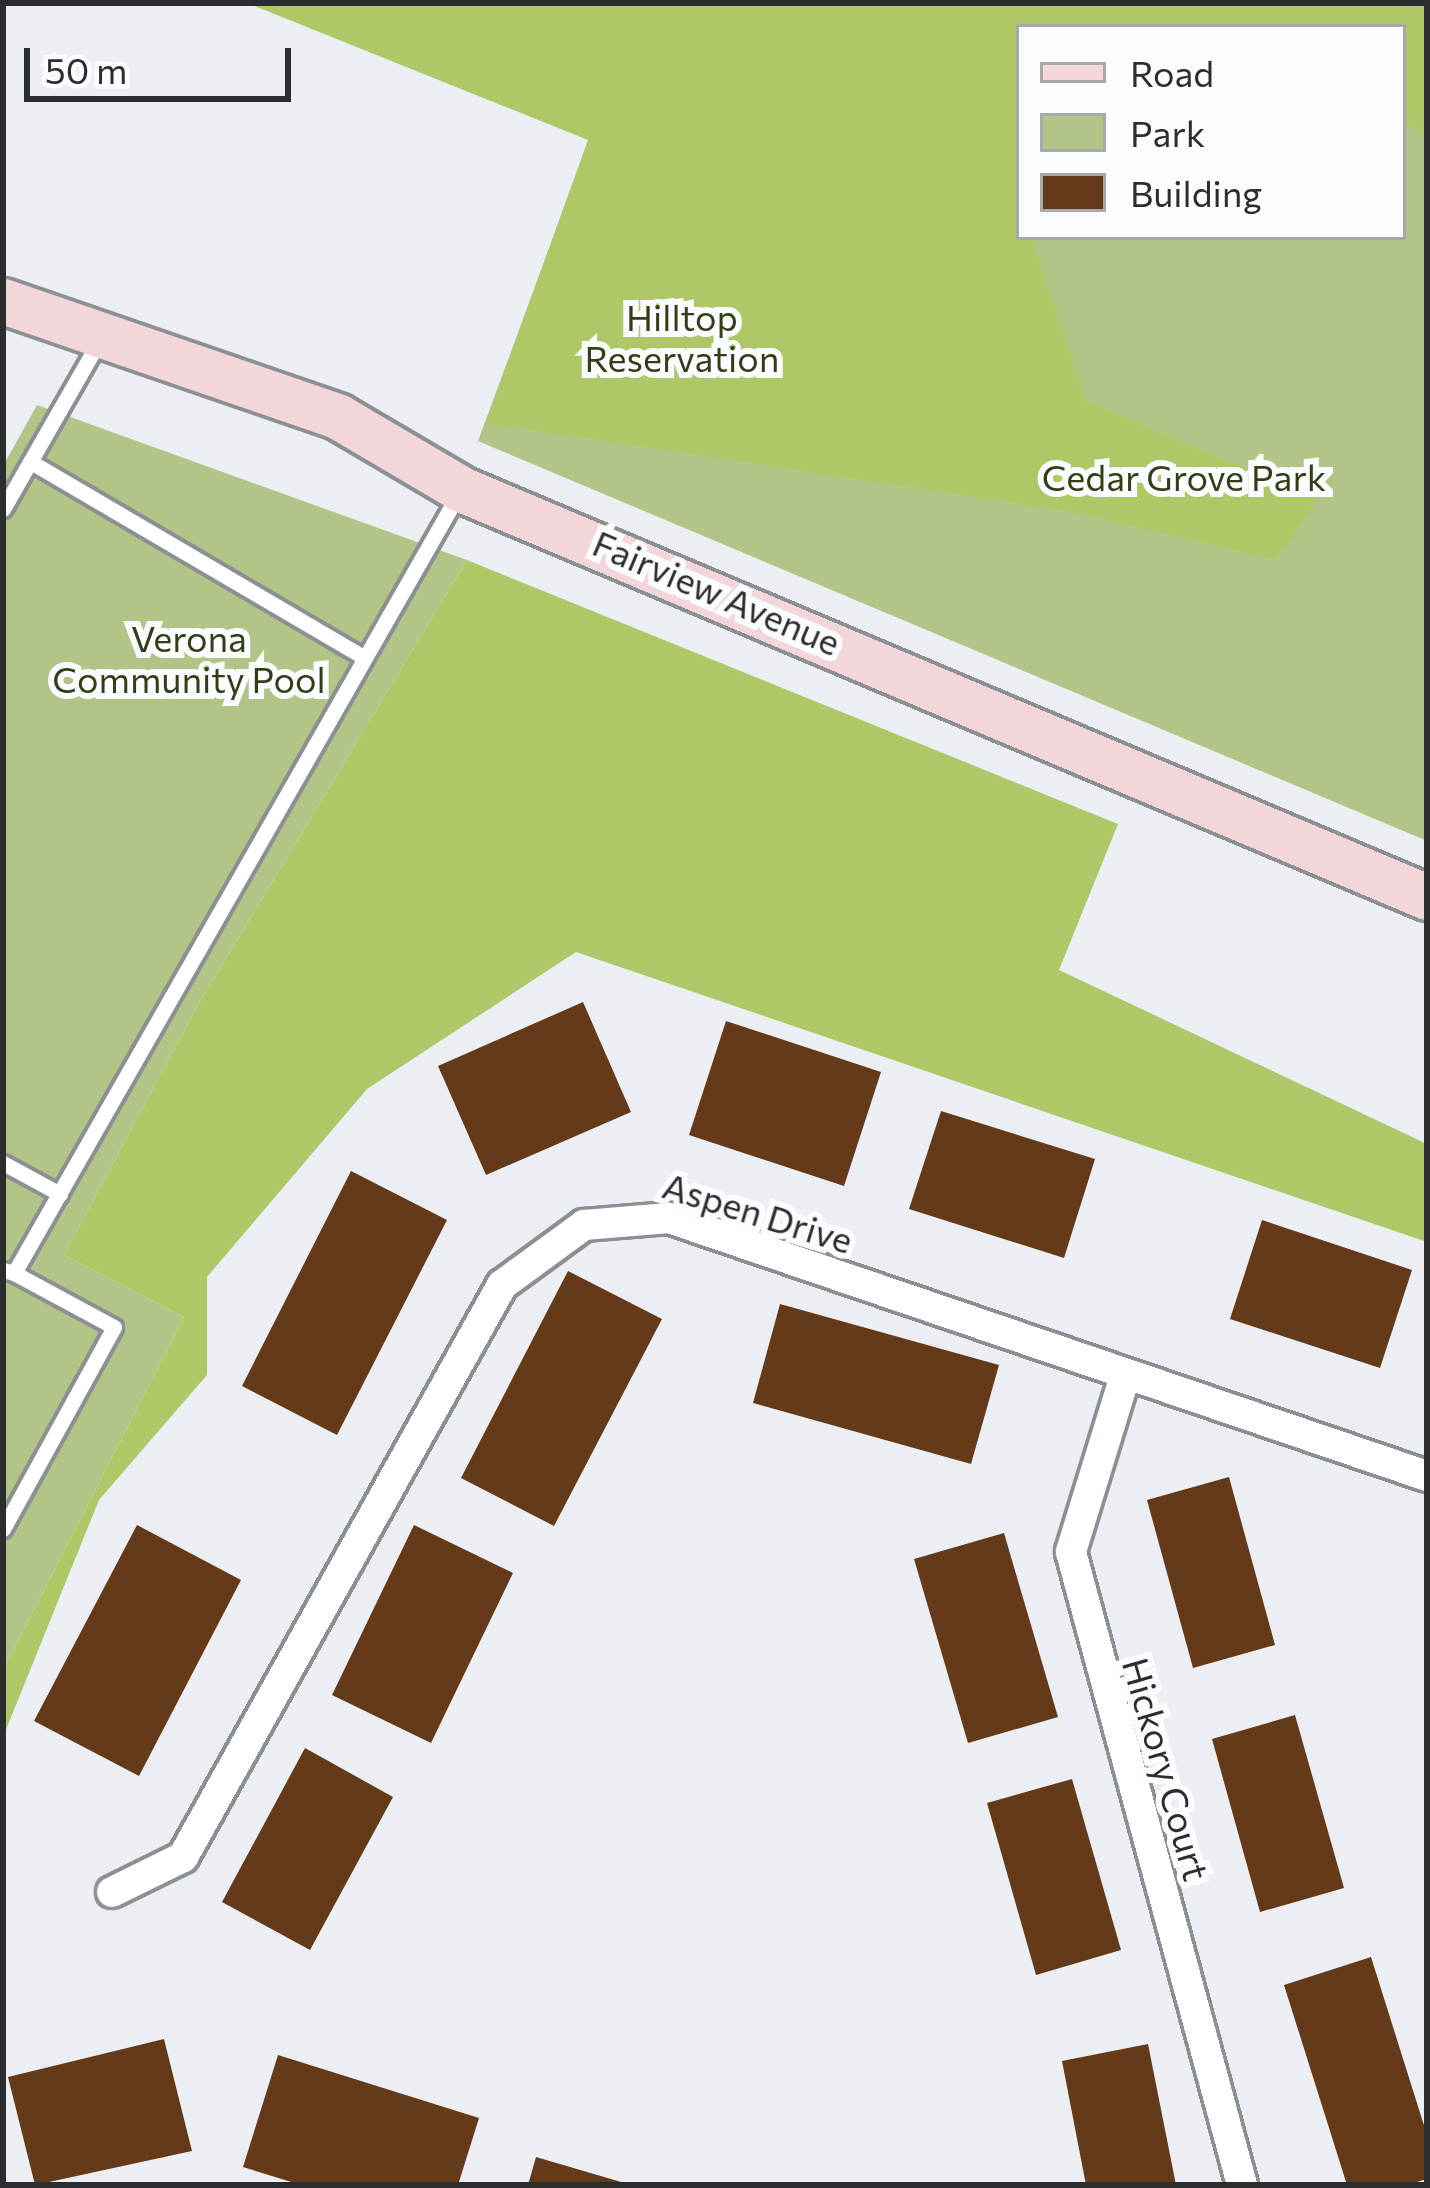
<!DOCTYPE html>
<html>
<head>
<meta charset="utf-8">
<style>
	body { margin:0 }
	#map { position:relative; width:1430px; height:2188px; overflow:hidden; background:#ebeff3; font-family:Commissioner,sans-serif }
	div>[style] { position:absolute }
	.green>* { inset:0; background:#b3c586 }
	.forest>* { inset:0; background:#aec867 }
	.building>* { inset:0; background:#643a18 }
	.roads { filter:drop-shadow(3px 0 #8c9093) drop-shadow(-3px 0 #8c9093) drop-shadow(0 3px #8c9093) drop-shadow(0 -3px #8c9093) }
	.lane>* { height:15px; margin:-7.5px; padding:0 7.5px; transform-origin:7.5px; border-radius:7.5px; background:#fff }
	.street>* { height:30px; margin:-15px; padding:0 15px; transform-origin:15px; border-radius:15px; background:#fff }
	.secondary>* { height:45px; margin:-22.5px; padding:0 22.5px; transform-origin:22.5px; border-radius:22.5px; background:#f2d6da }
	span { translate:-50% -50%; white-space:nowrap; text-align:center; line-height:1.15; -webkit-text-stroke:12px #fafcff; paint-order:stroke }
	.park-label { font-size:36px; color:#343e16 }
	.street-label { font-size:36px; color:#2b2d2e }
	.frame { position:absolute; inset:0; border:6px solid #2b2d2e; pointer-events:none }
	.legend { position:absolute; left:1016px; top:24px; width:390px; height:216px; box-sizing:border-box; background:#fafcff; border:3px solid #a7a9ab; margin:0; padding:15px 21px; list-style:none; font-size:36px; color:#2b2d2e }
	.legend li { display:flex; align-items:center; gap:24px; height:60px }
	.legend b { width:60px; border:3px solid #a7a9ab }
	.scale { position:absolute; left:24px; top:48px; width:267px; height:54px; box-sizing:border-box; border:6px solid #2b2d2e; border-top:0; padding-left:15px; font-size:36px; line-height:42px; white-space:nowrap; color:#2b2d2e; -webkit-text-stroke:9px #fafcff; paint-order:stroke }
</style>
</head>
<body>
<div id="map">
	<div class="green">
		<div style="clip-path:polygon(evenodd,382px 3px,1427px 3px,1427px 841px,478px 441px,589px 140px,382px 3px,1019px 27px,1403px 27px,1403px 237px,1019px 237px,1019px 27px)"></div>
		<div style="clip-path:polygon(37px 405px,467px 560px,199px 1003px,64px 1255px,184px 1317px,3px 1670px,3px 466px)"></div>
	</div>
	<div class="forest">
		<div style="clip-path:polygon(247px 3px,1427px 3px,1427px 133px,1403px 124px,1403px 27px,1019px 27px,1019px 237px,1031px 237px,1087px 401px,1318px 499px,1276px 560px,1067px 511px,486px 423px,588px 140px)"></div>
		<div style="clip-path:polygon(467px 560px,1118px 824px,1059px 970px,1427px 1144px,1427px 1242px,576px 952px,367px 1089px,207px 1277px,207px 1375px,99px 1500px,3px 1737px,3px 1670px,184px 1317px,64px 1255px,199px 1003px)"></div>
	</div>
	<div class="building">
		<div style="clip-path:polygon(583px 1002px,631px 1112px,486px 1175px,438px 1066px)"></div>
		<div style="clip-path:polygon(726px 1021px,881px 1072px,844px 1186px,689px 1135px)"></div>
		<div style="clip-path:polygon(941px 1111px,1095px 1159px,1064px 1258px,909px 1209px)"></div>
		<div style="clip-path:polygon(351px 1171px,447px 1220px,337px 1435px,242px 1386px)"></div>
		<div style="clip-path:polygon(1262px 1220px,1412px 1270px,1380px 1368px,1230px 1319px)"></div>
		<div style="clip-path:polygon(568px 1271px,662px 1319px,554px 1526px,461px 1478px)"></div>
		<div style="clip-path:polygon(780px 1304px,999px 1365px,971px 1464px,753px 1403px)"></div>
		<div style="clip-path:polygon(1229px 1477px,1275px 1645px,1193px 1668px,1147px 1500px)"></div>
		<div style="clip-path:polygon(137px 1525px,241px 1580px,139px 1776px,34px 1721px)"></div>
		<div style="clip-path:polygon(414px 1525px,513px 1573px,431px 1743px,332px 1695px)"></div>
		<div style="clip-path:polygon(1004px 1533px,1058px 1717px,968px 1743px,914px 1559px)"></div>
		<div style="clip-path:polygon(1295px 1715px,1344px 1888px,1260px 1912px,1212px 1739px)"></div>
		<div style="clip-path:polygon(305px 1748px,393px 1797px,310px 1950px,222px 1902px)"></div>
		<div style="clip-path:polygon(1072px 1779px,1121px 1950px,1036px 1975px,987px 1803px)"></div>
		<div style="clip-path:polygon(1371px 1957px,1427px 2135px,1427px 2179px,1407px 2185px,1347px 2185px,1284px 1985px)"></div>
		<div style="clip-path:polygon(164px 2039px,192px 2151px,35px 2185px,8px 2077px)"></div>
		<div style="clip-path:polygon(1148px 2044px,1176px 2185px,1086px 2185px,1062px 2061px)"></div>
		<div style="clip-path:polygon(278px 2055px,479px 2118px,458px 2185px,301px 2185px,243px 2167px)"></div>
		<div style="clip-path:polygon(536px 2157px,628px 2184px,628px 2185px,528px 2185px)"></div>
	</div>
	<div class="roads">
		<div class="lane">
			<div style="left:31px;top:462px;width:385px;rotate:30.4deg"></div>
			<div style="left:3px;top:509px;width:197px;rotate:-60.2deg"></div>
			<div style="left:3px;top:1163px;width:65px;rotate:28.5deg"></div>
			<div style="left:3px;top:1270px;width:11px;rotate:15deg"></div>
			<div style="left:14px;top:1273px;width:898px;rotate:-60.29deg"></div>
			<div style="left:3px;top:1529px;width:230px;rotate:-61.2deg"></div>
			<div style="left:114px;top:1327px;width:114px;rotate:-151.6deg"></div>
		</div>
		<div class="street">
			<div style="left:1125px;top:1376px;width:184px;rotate:107.1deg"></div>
			<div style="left:1071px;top:1552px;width:656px;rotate:74.88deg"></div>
			<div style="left:112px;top:1892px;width:79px;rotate:-26.2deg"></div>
			<div style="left:183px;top:1857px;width:655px;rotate:-60.85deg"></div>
			<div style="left:502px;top:1285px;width:102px;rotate:-36.2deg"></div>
			<div style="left:584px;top:1225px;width:85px;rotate:-4.7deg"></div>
			<div style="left:669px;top:1218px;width:801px;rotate:18.8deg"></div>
		</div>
		<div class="secondary">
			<div style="left:3px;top:301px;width:355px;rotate:19deg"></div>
			<div style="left:339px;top:417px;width:142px;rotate:30.5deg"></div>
			<div style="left:461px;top:489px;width:1049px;rotate:22.9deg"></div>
		</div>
	</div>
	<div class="park-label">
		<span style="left:682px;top:337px">Hilltop<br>Reservation</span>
		<span style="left:1184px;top:477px">Cedar Grove Park</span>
		<span style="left:189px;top:658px">Verona<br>Community Pool</span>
	</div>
	<div class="street-label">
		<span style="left:717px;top:592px;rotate:23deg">Fairview Avenue</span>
		<span style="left:758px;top:1212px;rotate:17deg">Aspen Drive</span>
		<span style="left:1167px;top:1769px;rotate:74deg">Hickory Court</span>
	</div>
	<div class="frame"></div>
	<ul class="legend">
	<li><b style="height:15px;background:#f2d6da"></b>Road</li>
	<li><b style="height:33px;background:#b3c586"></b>Park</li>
	<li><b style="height:33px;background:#643a18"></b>Building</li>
	</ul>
	<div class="scale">50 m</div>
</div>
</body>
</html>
